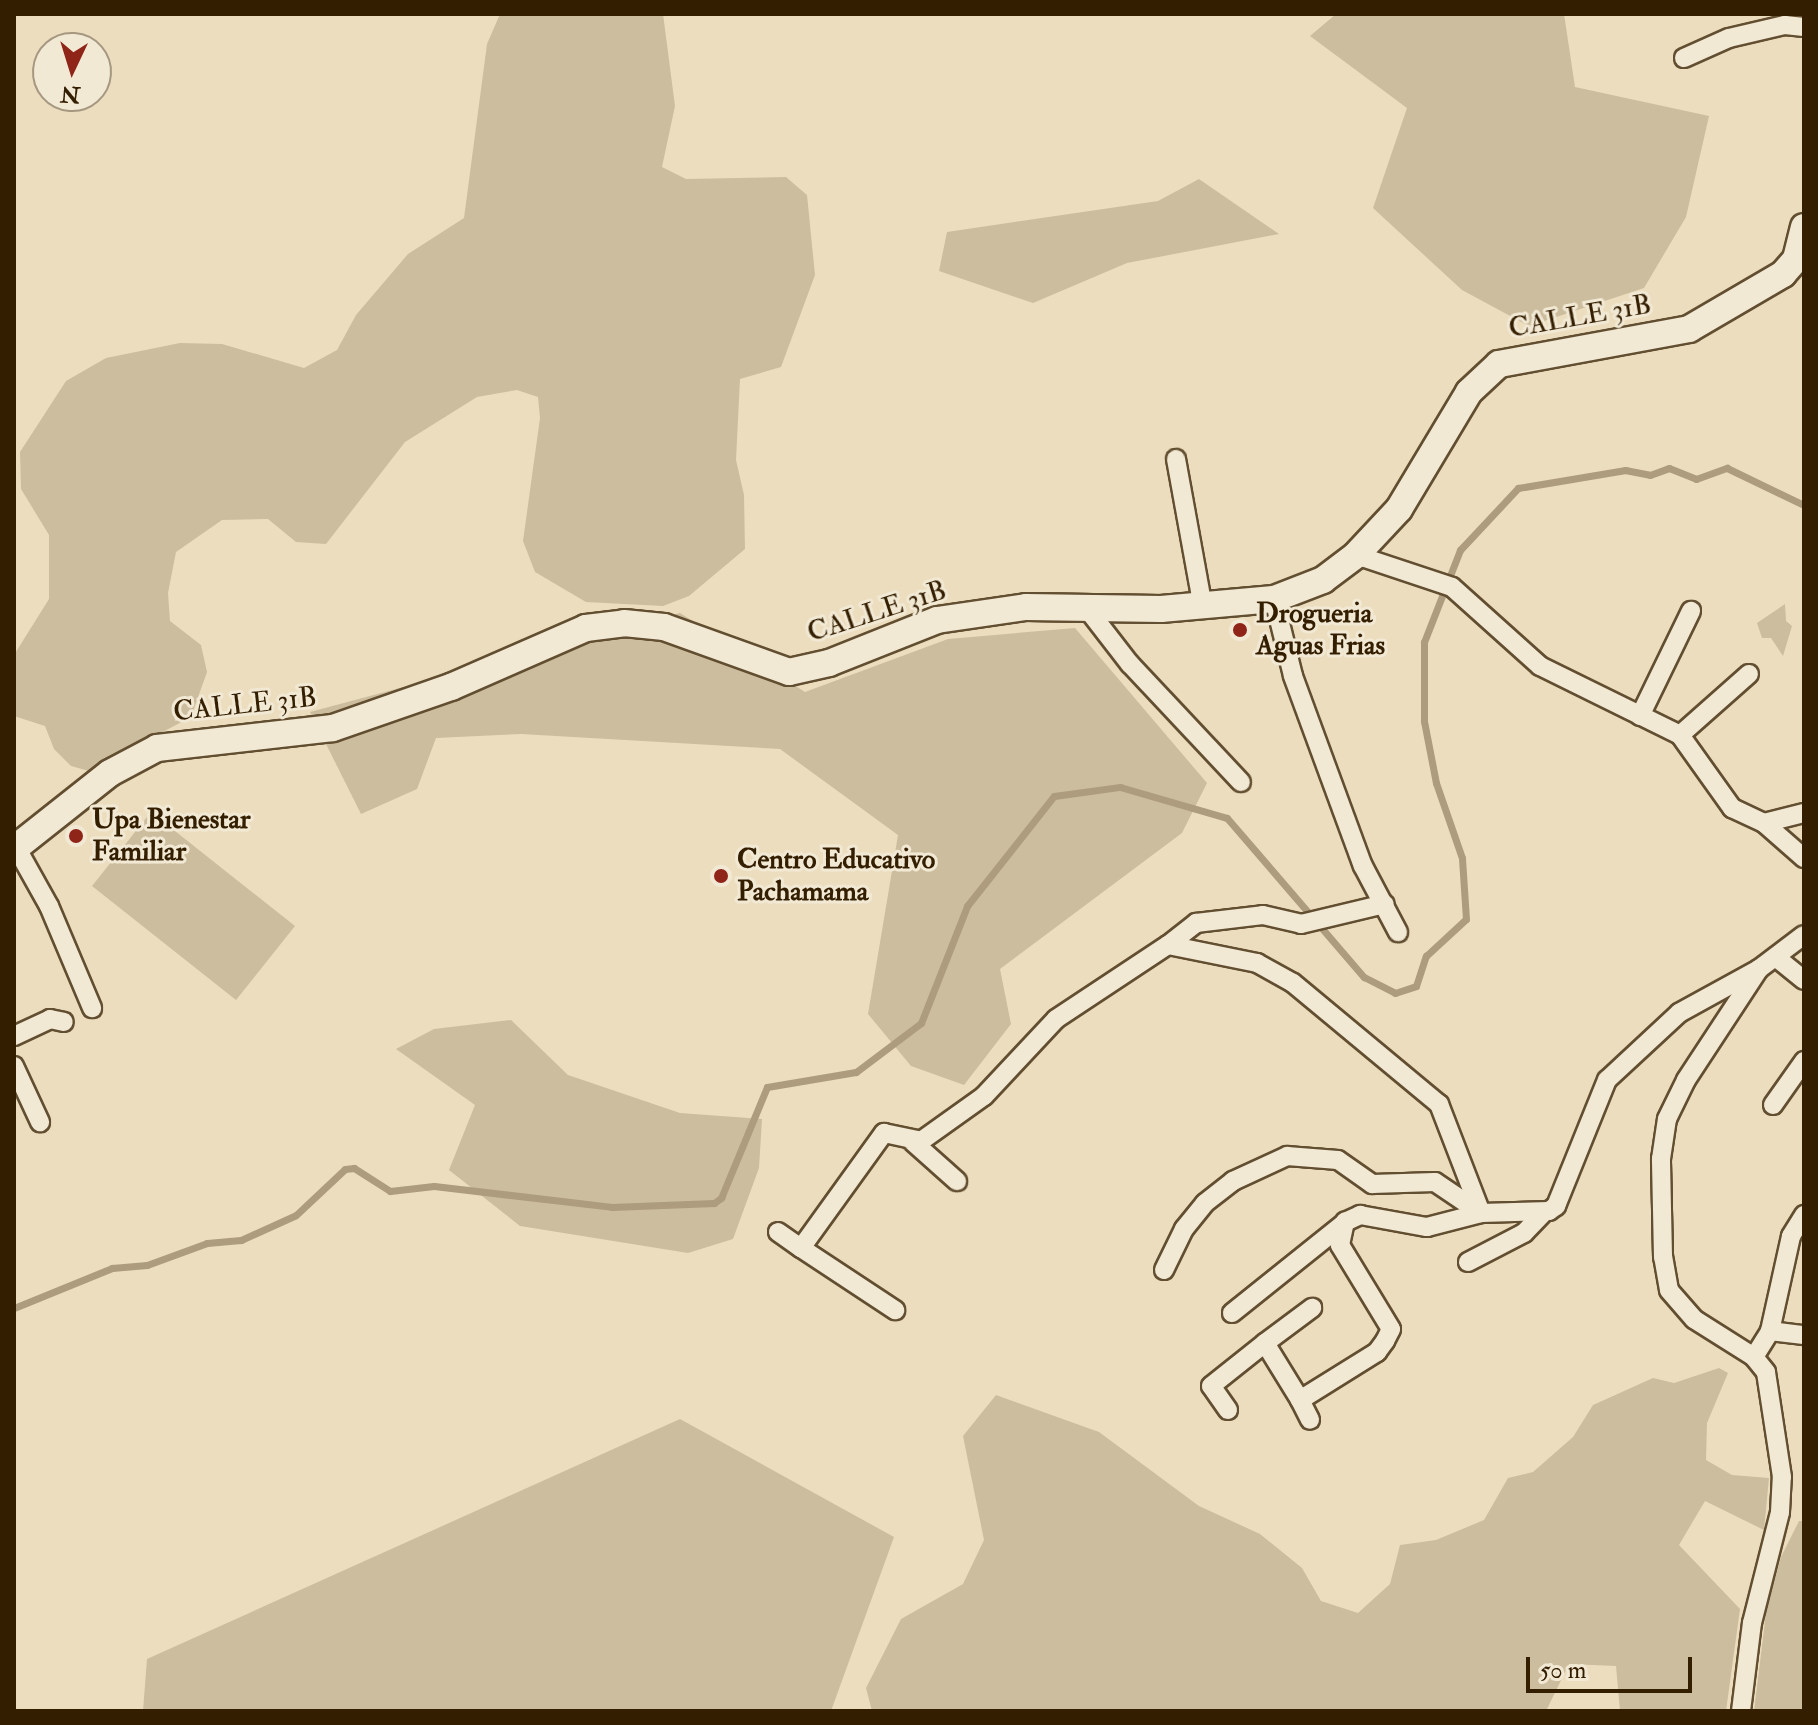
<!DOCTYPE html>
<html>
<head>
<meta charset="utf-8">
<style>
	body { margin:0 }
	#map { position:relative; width:1818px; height:1725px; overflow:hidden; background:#ebddbe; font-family:"IM FELL Double Pica",serif }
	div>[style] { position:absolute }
	.green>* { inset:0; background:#ccbd9e }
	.stream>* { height:7px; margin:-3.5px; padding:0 3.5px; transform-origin:3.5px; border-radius:3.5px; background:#ad9c7d }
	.roads { filter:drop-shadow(2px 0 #624e30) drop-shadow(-2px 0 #624e30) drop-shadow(0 2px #624e30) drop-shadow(0 -2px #624e30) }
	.street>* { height:18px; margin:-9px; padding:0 9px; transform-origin:9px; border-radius:9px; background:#f2e9d5 }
	.secondary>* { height:26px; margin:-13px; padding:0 13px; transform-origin:13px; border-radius:13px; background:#f2e9d5 }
	.dots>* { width:22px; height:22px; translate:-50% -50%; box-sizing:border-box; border:4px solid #f2e9d5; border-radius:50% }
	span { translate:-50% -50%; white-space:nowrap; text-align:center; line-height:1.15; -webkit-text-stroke:6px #f2e9d5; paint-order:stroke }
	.street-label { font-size:28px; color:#341e00 }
	.poi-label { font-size:28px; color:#341e00; font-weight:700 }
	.left { translate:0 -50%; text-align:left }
	.frame { position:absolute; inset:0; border:16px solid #341e00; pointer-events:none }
	.north { position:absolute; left:32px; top:32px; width:80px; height:80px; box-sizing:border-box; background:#f2e9d5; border:2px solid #a69880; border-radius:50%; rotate:184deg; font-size:22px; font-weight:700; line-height:32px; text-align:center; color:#341e00 }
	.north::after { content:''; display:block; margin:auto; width:28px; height:36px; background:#8f2418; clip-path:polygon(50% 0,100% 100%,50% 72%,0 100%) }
	.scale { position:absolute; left:1526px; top:1657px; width:166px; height:36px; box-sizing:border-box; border:4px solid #341e00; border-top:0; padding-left:10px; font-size:24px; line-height:28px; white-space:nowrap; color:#341e00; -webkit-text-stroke:6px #f2e9d5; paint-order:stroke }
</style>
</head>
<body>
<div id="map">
	<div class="green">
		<div style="clip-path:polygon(500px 14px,663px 14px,675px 106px,662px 167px,686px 179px,786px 177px,807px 195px,815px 275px,781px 367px,740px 379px,736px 460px,744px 495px,745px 549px,689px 596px,663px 606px,586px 602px,535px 572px,523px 541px,540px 418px,538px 397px,517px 390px,477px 397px,405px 442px,326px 544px,296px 542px,268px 519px,222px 520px,176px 552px,168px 593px,170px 621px,201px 645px,207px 672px,191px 717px,89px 771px,71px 766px,54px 749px,45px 726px,14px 716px,14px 655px,49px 599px,49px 535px,21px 489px,20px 452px,66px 381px,106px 358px,180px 343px,222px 344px,304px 368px,337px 350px,356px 315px,408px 254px,464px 218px,487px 44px)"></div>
		<div style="clip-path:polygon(1336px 14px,1564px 14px,1575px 87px,1709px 116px,1686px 217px,1644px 288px,1529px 326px,1462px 290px,1373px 208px,1407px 108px,1310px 36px)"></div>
		<div style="clip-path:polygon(1199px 179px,1279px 234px,1127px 263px,1033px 303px,939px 271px,947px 232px,1158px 201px)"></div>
		<div style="clip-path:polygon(1785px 604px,1786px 621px,1792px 626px,1783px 656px,1771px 638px,1762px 638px,1757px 623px)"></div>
		<div style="clip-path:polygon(680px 613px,805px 692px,948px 639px,1075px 628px,1207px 783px,1182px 833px,1000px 969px,1011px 1024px,964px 1085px,911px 1066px,868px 1014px,898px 835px,780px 749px,521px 734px,436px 738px,417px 789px,361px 814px,310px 712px)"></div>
		<div style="clip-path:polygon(151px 812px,295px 926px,236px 1000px,92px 886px)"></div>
		<div style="clip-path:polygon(511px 1020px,568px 1075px,680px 1113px,762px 1119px,759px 1168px,733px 1239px,688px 1253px,520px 1226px,449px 1170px,475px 1105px,396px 1049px,434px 1029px)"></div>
		<div style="clip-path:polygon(1719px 1368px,1728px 1373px,1707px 1423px,1706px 1460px,1732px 1475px,1769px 1478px,1764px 1530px,1705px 1501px,1679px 1545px,1740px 1609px,1726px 1711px,1620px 1711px,1616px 1666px,1569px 1664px,1546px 1711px,872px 1711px,866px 1688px,901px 1619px,963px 1584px,984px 1540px,963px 1436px,996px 1395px,1099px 1432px,1199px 1506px,1260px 1534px,1302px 1568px,1321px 1601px,1358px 1613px,1390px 1584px,1400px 1545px,1436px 1540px,1484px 1520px,1508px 1478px,1533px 1472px,1573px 1437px,1593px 1405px,1653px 1378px,1674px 1383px)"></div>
		<div style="clip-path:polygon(680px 1419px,894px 1537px,831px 1711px,143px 1711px,147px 1659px)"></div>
		<div style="clip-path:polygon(1799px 1521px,1804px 1521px,1804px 1711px,1754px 1711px,1766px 1613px,1781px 1557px)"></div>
	</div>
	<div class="stream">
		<div style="left:14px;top:1308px;width:106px;rotate:-22.2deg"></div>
		<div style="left:112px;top:1268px;width:35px;rotate:-5deg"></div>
		<div style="left:147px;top:1265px;width:64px;rotate:-20.1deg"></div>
		<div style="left:207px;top:1243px;width:34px;rotate:-5deg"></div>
		<div style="left:241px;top:1240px;width:60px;rotate:-24.4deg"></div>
		<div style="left:296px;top:1215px;width:67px;rotate:-43.2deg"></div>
		<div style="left:345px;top:1169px;width:9px;rotate:-6deg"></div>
		<div style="left:354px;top:1168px;width:43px;rotate:32.6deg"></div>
		<div style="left:390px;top:1191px;width:44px;rotate:-6.5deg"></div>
		<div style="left:434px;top:1186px;width:179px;rotate:6.7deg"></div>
		<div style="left:612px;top:1207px;width:102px;rotate:-2.2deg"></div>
		<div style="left:714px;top:1203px;width:9px;rotate:-36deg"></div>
		<div style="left:721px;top:1198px;width:120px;rotate:-67.5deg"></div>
		<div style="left:767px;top:1087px;width:90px;rotate:-9.6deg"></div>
		<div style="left:856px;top:1072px;width:81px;rotate:-37deg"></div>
		<div style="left:921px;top:1023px;width:126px;rotate:-68.5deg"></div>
		<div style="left:967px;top:906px;width:140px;rotate:-51.7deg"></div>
		<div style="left:1054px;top:796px;width:67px;rotate:-7.8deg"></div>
		<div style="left:1120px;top:787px;width:111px;rotate:16.2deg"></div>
		<div style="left:1227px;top:818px;width:210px;rotate:49.3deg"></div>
		<div style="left:1364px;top:977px;width:35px;rotate:27deg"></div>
		<div style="left:1395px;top:993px;width:22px;rotate:-18deg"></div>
		<div style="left:1416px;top:986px;width:32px;rotate:-72deg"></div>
		<div style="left:1426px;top:956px;width:54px;rotate:-42.8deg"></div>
		<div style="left:1466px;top:919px;width:61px;rotate:-93.8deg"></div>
		<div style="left:1462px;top:858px;width:79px;rotate:-109.1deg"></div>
		<div style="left:1436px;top:783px;width:63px;rotate:-101deg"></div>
		<div style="left:1424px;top:721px;width:79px;rotate:-90deg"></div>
		<div style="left:1424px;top:642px;width:99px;rotate:-68.6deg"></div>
		<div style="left:1460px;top:550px;width:85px;rotate:-46.9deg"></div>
		<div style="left:1518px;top:488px;width:109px;rotate:-9.5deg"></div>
		<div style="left:1625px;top:470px;width:25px;rotate:11deg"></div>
		<div style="left:1650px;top:475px;width:20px;rotate:-20deg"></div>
		<div style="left:1669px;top:468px;width:29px;rotate:22deg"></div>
		<div style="left:1696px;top:479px;width:33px;rotate:-20deg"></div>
		<div style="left:1727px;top:468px;width:85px;rotate:25.7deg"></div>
	</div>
	<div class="roads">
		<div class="street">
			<div style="left:1684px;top:58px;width:49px;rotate:-24deg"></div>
			<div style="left:1729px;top:38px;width:57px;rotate:-13.1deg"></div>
			<div style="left:1785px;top:25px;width:19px;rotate:6deg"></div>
			<div style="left:1176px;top:459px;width:150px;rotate:79.7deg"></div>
			<div style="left:1356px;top:555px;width:101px;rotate:18.4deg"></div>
			<div style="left:1452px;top:587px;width:118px;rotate:41.9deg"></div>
			<div style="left:1540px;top:666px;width:156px;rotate:26.2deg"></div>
			<div style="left:1680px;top:735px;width:90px;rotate:54.5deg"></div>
			<div style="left:1732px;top:808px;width:35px;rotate:25deg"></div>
			<div style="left:1764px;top:823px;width:41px;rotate:-14deg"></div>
			<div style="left:1274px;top:599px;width:79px;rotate:76.1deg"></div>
			<div style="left:1293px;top:676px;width:202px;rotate:69.8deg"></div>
			<div style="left:1363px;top:866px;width:75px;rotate:62.1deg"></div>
			<div style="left:1089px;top:611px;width:67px;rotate:52.3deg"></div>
			<div style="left:1130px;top:664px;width:162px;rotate:46.8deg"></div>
			<div style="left:1640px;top:716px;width:117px;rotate:-64.1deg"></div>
			<div style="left:1680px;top:735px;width:92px;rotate:-41.5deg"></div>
			<div style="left:1764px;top:823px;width:53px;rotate:41.2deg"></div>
			<div style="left:16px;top:847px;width:68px;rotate:60.8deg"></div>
			<div style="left:49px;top:906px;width:111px;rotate:67.1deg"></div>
			<div style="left:1168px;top:945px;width:36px;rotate:-38deg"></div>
			<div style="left:1196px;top:923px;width:67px;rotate:-6.8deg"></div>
			<div style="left:1263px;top:915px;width:39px;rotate:13deg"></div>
			<div style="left:1301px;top:924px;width:86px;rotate:-13.4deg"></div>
			<div style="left:1778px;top:959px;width:33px;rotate:39deg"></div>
			<div style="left:14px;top:1036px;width:40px;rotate:-25deg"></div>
			<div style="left:50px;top:1019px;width:14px;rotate:12deg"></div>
			<div style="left:14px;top:1066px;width:62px;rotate:65.1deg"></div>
			<div style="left:1773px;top:1105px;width:54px;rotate:-54.8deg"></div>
			<div style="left:913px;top:1142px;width:59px;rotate:41.6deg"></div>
			<div style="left:778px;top:1232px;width:28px;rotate:35deg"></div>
			<div style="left:801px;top:1248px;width:142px;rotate:-54.2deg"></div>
			<div style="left:884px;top:1133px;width:38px;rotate:12deg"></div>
			<div style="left:921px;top:1141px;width:77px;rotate:-35.5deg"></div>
			<div style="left:984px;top:1096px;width:105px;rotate:-46.9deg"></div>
			<div style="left:1056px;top:1019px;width:134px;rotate:-33.5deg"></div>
			<div style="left:1168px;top:945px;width:91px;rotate:11.4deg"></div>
			<div style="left:1257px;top:963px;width:41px;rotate:29.1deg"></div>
			<div style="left:1293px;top:983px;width:190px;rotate:39.7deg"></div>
			<div style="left:1439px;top:1104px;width:117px;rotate:68.9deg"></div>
			<div style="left:801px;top:1248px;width:113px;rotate:33.4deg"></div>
			<div style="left:1468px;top:1262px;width:63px;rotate:-27.4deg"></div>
			<div style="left:1524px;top:1233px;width:28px;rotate:-46deg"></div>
			<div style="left:1164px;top:1270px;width:46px;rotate:-64deg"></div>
			<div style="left:1184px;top:1229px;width:33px;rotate:-51deg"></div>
			<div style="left:1205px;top:1203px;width:36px;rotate:-38deg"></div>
			<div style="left:1233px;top:1181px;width:60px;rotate:-24.8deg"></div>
			<div style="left:1287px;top:1156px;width:51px;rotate:4.5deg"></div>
			<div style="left:1338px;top:1160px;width:42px;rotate:35.2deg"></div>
			<div style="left:1372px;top:1184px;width:63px;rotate:-1.8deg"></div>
			<div style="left:1435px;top:1182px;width:55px;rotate:34deg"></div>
			<div style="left:1232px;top:1313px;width:142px;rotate:-38.7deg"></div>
			<div style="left:1770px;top:1331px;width:34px;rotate:7deg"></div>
			<div style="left:1265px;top:1343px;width:59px;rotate:-36.7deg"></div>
			<div style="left:1754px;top:1357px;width:31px;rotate:-58deg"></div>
			<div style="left:1770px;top:1331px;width:97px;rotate:-77.5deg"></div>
			<div style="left:1791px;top:1236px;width:25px;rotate:-58deg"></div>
			<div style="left:1300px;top:1400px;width:22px;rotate:63deg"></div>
			<div style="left:1228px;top:1410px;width:29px;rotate:-125deg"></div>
			<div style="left:1211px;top:1386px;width:69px;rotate:-38.5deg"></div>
			<div style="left:1265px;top:1343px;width:67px;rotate:58.4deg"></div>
			<div style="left:1300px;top:1400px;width:91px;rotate:-31.9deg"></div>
			<div style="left:1377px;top:1352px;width:14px;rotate:-54deg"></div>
			<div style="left:1385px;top:1341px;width:13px;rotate:-63deg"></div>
			<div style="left:1391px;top:1329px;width:98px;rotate:-121.3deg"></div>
			<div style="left:1340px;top:1245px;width:24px;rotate:-78deg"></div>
			<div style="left:1345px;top:1222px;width:17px;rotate:-25deg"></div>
			<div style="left:1360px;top:1215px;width:68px;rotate:10.2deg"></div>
			<div style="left:1427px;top:1227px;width:56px;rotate:-14.5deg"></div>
			<div style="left:1481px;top:1213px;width:68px;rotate:-1.7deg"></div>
			<div style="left:1549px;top:1211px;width:9px;rotate:-36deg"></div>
			<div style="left:1556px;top:1206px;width:136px;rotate:-68deg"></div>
			<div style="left:1607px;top:1080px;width:98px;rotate:-42.9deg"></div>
			<div style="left:1679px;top:1013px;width:91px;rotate:-28.8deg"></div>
			<div style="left:1741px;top:1711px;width:89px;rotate:-82.9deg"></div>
			<div style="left:1752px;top:1623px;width:114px;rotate:-75.8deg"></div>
			<div style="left:1780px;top:1512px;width:35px;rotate:-87deg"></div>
			<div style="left:1782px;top:1477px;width:106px;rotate:-98.7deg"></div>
			<div style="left:1766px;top:1372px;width:19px;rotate:-129deg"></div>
			<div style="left:1754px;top:1357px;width:71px;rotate:-147.7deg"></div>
			<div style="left:1694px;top:1319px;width:38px;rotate:-131deg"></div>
			<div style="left:1669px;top:1290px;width:34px;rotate:-100deg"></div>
			<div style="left:1663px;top:1257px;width:98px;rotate:-91.2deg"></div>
			<div style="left:1661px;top:1159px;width:40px;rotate:-81.5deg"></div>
			<div style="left:1667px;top:1119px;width:43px;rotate:-64deg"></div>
			<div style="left:1686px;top:1080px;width:133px;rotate:-56.7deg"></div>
			<div style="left:1759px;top:969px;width:56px;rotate:-37.1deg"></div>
		</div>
		<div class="secondary">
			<div style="left:14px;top:849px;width:122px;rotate:-38.4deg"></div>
			<div style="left:110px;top:773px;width:53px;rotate:-28deg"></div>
			<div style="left:157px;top:748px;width:177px;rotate:-6.5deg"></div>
			<div style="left:333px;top:728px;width:125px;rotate:-19.2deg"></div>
			<div style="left:451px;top:687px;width:147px;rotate:-23.6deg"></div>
			<div style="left:586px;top:628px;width:38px;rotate:-7deg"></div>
			<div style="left:624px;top:623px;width:40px;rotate:5.7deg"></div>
			<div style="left:664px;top:627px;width:133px;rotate:19.8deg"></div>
			<div style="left:789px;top:672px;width:41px;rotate:-12.7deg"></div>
			<div style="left:829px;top:663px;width:116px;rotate:-21.7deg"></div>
			<div style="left:937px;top:620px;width:90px;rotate:-8.3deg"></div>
			<div style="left:1026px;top:607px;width:135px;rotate:0.8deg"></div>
			<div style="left:1161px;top:609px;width:113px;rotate:-5.1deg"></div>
			<div style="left:1274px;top:599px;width:53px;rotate:-21.2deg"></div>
			<div style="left:1323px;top:580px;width:41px;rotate:-37.1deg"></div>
			<div style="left:1356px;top:555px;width:63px;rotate:-46.9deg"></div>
			<div style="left:1399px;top:509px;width:136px;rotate:-59.1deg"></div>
			<div style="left:1469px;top:392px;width:41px;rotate:-43deg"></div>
			<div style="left:1499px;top:364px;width:193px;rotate:-10.4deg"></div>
			<div style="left:1689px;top:329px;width:109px;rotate:-30.3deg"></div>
			<div style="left:1783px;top:274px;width:20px;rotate:-49deg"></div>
			<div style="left:1796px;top:259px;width:33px;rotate:-76deg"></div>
		</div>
	</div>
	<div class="dots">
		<div style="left:1240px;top:630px;background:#8f2418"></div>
		<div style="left:76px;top:836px;background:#8f2418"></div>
		<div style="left:721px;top:876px;background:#8f2418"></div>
	</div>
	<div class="street-label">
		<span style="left:1580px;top:317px;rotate:-10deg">CALLE 31B</span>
		<span style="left:877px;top:612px;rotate:-18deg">CALLE 31B</span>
		<span style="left:245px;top:705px;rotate:-6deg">CALLE 31B</span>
	</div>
	<div class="poi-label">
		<span class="left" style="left:1256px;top:630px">Drogueria<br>Aguas Frias</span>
		<span class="left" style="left:92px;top:836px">Upa Bienestar<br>Familiar</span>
		<span class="left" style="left:737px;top:876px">Centro Educativo<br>Pachamama</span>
	</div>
	<div class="frame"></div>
	<div class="north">N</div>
	<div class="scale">50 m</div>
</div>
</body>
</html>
